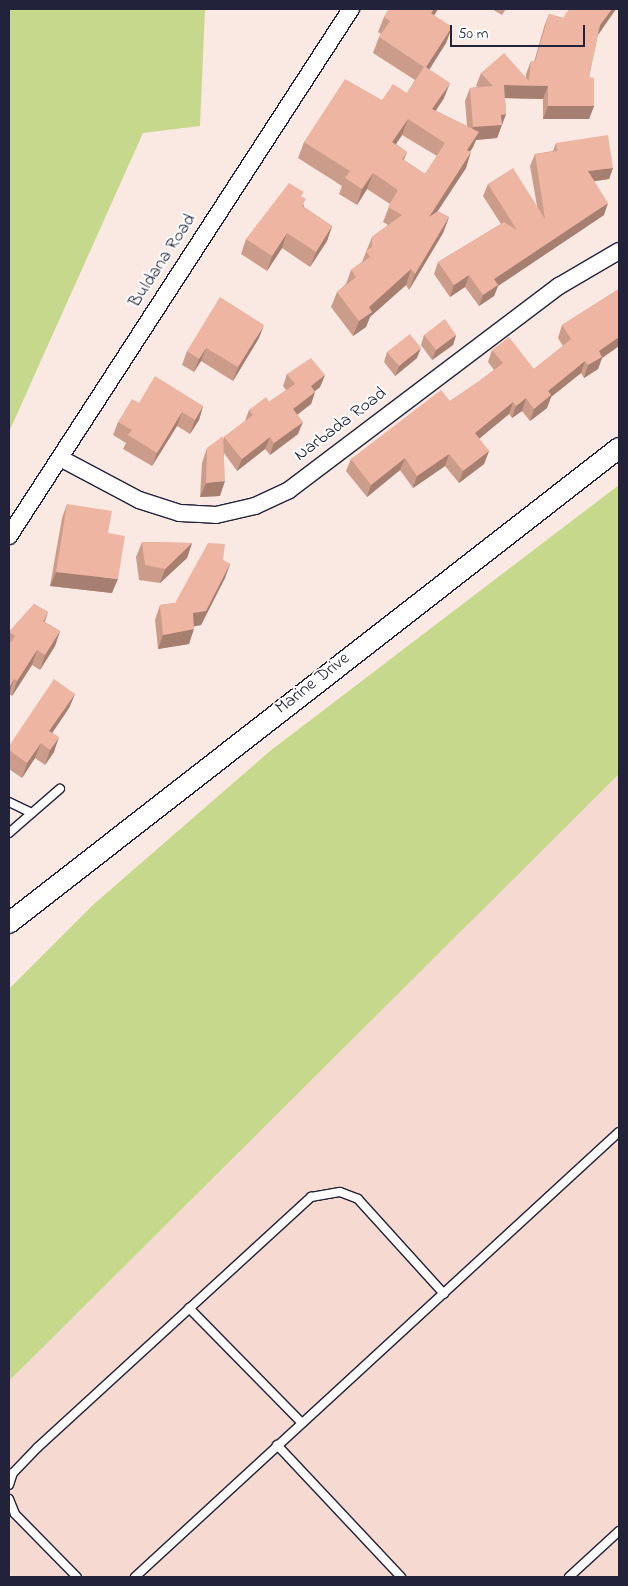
<!DOCTYPE html>
<html>
<head>
<meta charset="utf-8">
<style>
	body { margin:0 }
	#map { position:relative; width:628px; height:1586px; overflow:hidden; background:#fae9e3; font-family:"Indie Flower",sans-serif }
	div>[style] { position:absolute }
	.built>* { inset:0; background:#f6d9d0 }
	.green>* { inset:0; background:#c5d88c }
	.roads { filter:drop-shadow(1px 0 #22223b) drop-shadow(-1px 0 #22223b) drop-shadow(0 1px #22223b) drop-shadow(0 -1px #22223b) }
	.service>* { height:8px; margin:-4px; padding:0 4px; transform-origin:4px; border-radius:4px; background:#fff }
	.minor>* { height:16px; margin:-8px; padding:0 8px; transform-origin:8px; border-radius:8px; background:#fff }
	.tertiary>* { height:20px; margin:-10px; padding:0 10px; transform-origin:10px; border-radius:10px; background:#fff }
	.wall>* { inset:0; background:#cc9c8b }
	.shaded-wall>* { inset:0; background:#a67f71 }
	.building>* { inset:0; background:#edb5a2 }
	span { translate:-50% -50%; white-space:nowrap; text-align:center; line-height:1.15; -webkit-text-stroke:4px #fff; paint-order:stroke }
	.street-label { font-size:18px; color:#22223b }
	.frame { position:absolute; inset:0; border:10px solid #22223b; pointer-events:none }
	.scale { position:absolute; left:450px; top:25px; width:135px; height:22px; box-sizing:border-box; border:2px solid #22223b; border-top:0; padding-left:6px; font-size:15px; line-height:18px; white-space:nowrap; color:#22223b; -webkit-text-stroke:4px #fff; paint-order:stroke }
</style>
</head>
<body>
<div id="map">
	<div class="built">
		<div style="clip-path:polygon(619px 774px,619px 1577px,13px 1577px,9px 1573px,9px 1381px)"></div>
	</div>
	<div class="green">
		<div style="clip-path:polygon(9px 9px,205px 9px,200px 126px,143px 133px,9px 432px)"></div>
		<div style="clip-path:polygon(619px 485px,619px 774px,9px 1381px,10px 988px,94px 904px,270px 751px)"></div>
	</div>
	<div class="roads">
		<div class="service">
			<div style="left:9px;top:802px;width:25px;rotate:26deg"></div>
			<div style="left:32px;top:813px;width:37px;rotate:-41deg"></div>
			<div style="left:9px;top:833px;width:30px;rotate:-41deg"></div>
			<div style="left:189px;top:1308px;width:161px;rotate:45.5deg"></div>
			<div style="left:277px;top:1445px;width:181px;rotate:46.8deg"></div>
			<div style="left:9px;top:1485px;width:13px;rotate:-72deg"></div>
			<div style="left:13px;top:1473px;width:35px;rotate:-46deg"></div>
			<div style="left:37px;top:1448px;width:372px;rotate:-42.5deg"></div>
			<div style="left:311px;top:1197px;width:29px;rotate:-10deg"></div>
			<div style="left:340px;top:1192px;width:19px;rotate:21deg"></div>
			<div style="left:358px;top:1199px;width:128px;rotate:47.8deg"></div>
			<div style="left:9px;top:1499px;width:16px;rotate:68deg"></div>
			<div style="left:15px;top:1514px;width:88px;rotate:45.5deg"></div>
			<div style="left:135px;top:1577px;width:657px;rotate:-42.6deg"></div>
			<div style="left:569px;top:1577px;width:68px;rotate:-42.6deg"></div>
		</div>
		<div class="minor">
			<div style="left:60px;top:458px;width:89px;rotate:28deg"></div>
			<div style="left:139px;top:500px;width:43px;rotate:17.6deg"></div>
			<div style="left:180px;top:513px;width:36px;rotate:3deg"></div>
			<div style="left:216px;top:515px;width:40px;rotate:-13deg"></div>
			<div style="left:255px;top:506px;width:38px;rotate:-25deg"></div>
			<div style="left:289px;top:490px;width:338px;rotate:-37.1deg"></div>
			<div style="left:559px;top:286px;width:69px;rotate:-30.3deg"></div>
			<div style="left:9px;top:536px;width:628px;rotate:-57.02deg"></div>
		</div>
		<div class="tertiary">
			<div style="left:9px;top:923px;width:773px;rotate:-37.91deg"></div>
		</div>
	</div>
	<div class="wall">
		<div style="clip-path:polygon(evenodd,389px 9px,438px 9px,434px 16px,452px 27px,446px 43px,429px 69px,444px 98px,436px 111px,467px 126px,465px 101px,470px 88px,478px 87px,476px 86px,481px 73px,526px 78px,526px 74px,531px 61px,534px 62px,544px 27px,549px 14px,563px 18px,616px 9px,598px 34px,589px 77px,594px 106px,589px 119px,543px 119px,543px 99px,505px 98px,506px 114px,497px 138px,476px 140px,473px 147px,470px 152px,466px 168px,437px 212px,449px 217px,443px 233px,409px 290px,406px 285px,370px 317px,366px 327px,353px 336px,331px 307px,337px 292px,346px 284px,351px 270px,362px 262px,372px 237px,388px 225px,383px 222px,390px 204px,367px 189px,357px 205px,339px 194px,342px 186px,298px 158px,304px 142px,382px 100px,407px 93px,415px 80px,373px 53px,379px 37px,381px 34px,378px 32px,384px 17px,389px 9px,402px 135px,437px 156px,425px 174px,404px 160px,407px 152px,396px 144px,402px 135px)"></div>
		<div style="clip-path:polygon(492px 9px,506px 9px,502px 15px)"></div>
		<div style="clip-path:polygon(556px 143px,613px 168px,609px 179px,594px 181px,604px 215px,498px 286px,494px 296px,479px 306px,465px 287px,450px 297px,434px 274px,438px 262px,501px 224px,483px 196px,488px 184px,537px 206px,530px 166px,535px 154px,553px 151px)"></div>
		<div style="clip-path:polygon(302px 197px,304px 207px,332px 226px,327px 241px,310px 267px,282px 248px,267px 271px,241px 254px,246px 239px)"></div>
		<div style="clip-path:polygon(619px 289px,619px 346px,602px 358px,598px 369px,584px 378px,581px 373px,551px 397px,547px 408px,530px 421px,522px 411px,512px 418px,509px 414px,479px 439px,489px 451px,484px 464px,459px 483px,445px 466px,413px 488px,400px 470px,367px 497px,346px 471px,351px 459px,450px 401px,478px 382px,494px 370px,488px 362px,492px 350px,534px 369px,563px 346px,558px 338px,562px 325px)"></div>
		<div style="clip-path:polygon(424px 335px,456px 335px,453px 345px,432px 360px,421px 345px)"></div>
		<div style="clip-path:polygon(259px 338px,233px 381px,201px 361px,194px 372px,182px 365px,187px 351px)"></div>
		<div style="clip-path:polygon(387px 352px,417px 358px,395px 376px,384px 362px)"></div>
		<div style="clip-path:polygon(287px 374px,325px 375px,320px 387px,315px 391px,315px 392px,311px 404px,297px 415px,298px 434px,270px 455px,265px 449px,237px 471px,224px 453px,220px 496px,200px 497px,202px 463px,207px 448px,223px 440px,224px 437px,245px 421px,249px 410px,269px 402px,286px 390px,283px 386px)"></div>
		<div style="clip-path:polygon(139px 403px,203px 406px,199px 420px,190px 434px,177px 426px,152px 466px,123px 449px,126px 443px,113px 435px,118px 422px)"></div>
		<div style="clip-path:polygon(67px 504px,112px 593px,50px 586px,62px 518px)"></div>
		<div style="clip-path:polygon(142px 542px,192px 543px,187px 558px,160px 583px,139px 580px,136px 557px)"></div>
		<div style="clip-path:polygon(223px 560px,230px 564px,225px 578px,201px 625px,194px 626px,189px 644px,158px 649px,155px 620px,160px 605px,175px 603px)"></div>
		<div style="clip-path:polygon(34px 604px,48px 612px,45px 622px,60px 631px,55px 646px,40px 670px,32px 665px,12px 696px,9px 694px,9px 632px)"></div>
		<div style="clip-path:polygon(75px 694px,69px 708px,52px 733px,54px 752px,45px 765px,35px 758px,22px 778px,9px 769px,9px 746px)"></div>
	</div>
	<div class="shaded-wall">
		<div style="clip-path:polygon(434px 9px,438px 9px,425px 29px,431px 13px)"></div>
		<div style="clip-path:polygon(612px 9px,616px 9px,596px 38px,600px 25px)"></div>
		<div style="clip-path:polygon(452px 27px,446px 43px,421px 83px,426px 67px)"></div>
		<div style="clip-path:polygon(450px 83px,444px 98px,426px 124px,432px 109px)"></div>
		<div style="clip-path:polygon(504px 85px,548px 86px,543px 99px,499px 98px)"></div>
		<div style="clip-path:polygon(548px 106px,594px 106px,589px 119px,543px 119px)"></div>
		<div style="clip-path:polygon(506px 114px,497px 138px,476px 140px,473px 147px,461px 165px,473px 127px,501px 115px)"></div>
		<div style="clip-path:polygon(408px 119px,402px 135px,387px 158px,392px 142px)"></div>
		<div style="clip-path:polygon(471px 152px,466px 168px,424px 232px,429px 217px)"></div>
		<div style="clip-path:polygon(613px 168px,609px 179px,584px 183px,588px 171px)"></div>
		<div style="clip-path:polygon(373px 173px,367px 189px,357px 205px,362px 189px)"></div>
		<div style="clip-path:polygon(608px 203px,604px 215px,498px 286px,494px 296px,479px 306px,483px 295px,494px 279px)"></div>
		<div style="clip-path:polygon(449px 217px,443px 233px,409px 290px,415px 274px)"></div>
		<div style="clip-path:polygon(332px 226px,327px 241px,310px 267px,316px 252px)"></div>
		<div style="clip-path:polygon(287px 233px,282px 248px,267px 271px,272px 256px)"></div>
		<div style="clip-path:polygon(411px 269px,406px 285px,370px 317px,366px 327px,353px 336px,359px 321px,369px 307px)"></div>
		<div style="clip-path:polygon(469px 275px,465px 287px,450px 297px,454px 285px)"></div>
		<div style="clip-path:polygon(264px 325px,259px 338px,233px 381px,238px 367px)"></div>
		<div style="clip-path:polygon(456px 335px,453px 345px,432px 360px,436px 350px)"></div>
		<div style="clip-path:polygon(619px 337px,619px 346px,602px 358px,598px 369px,584px 378px,588px 365px,599px 351px)"></div>
		<div style="clip-path:polygon(206px 348px,201px 361px,194px 372px,199px 359px)"></div>
		<div style="clip-path:polygon(421px 348px,417px 358px,395px 376px,399px 366px)"></div>
		<div style="clip-path:polygon(585px 361px,581px 373px,551px 397px,547px 408px,530px 421px,534px 409px,548px 391px)"></div>
		<div style="clip-path:polygon(325px 375px,320px 387px,306px 398px,311px 386px)"></div>
		<div style="clip-path:polygon(315px 392px,311px 404px,289px 421px,293px 409px)"></div>
		<div style="clip-path:polygon(526px 398px,522px 411px,512px 418px,516px 406px)"></div>
		<div style="clip-path:polygon(513px 402px,509px 414px,470px 446px,475px 433px)"></div>
		<div style="clip-path:polygon(203px 406px,199px 420px,190px 434px,195px 420px)"></div>
		<div style="clip-path:polygon(182px 412px,177px 426px,152px 466px,157px 453px)"></div>
		<div style="clip-path:polygon(303px 422px,298px 434px,270px 455px,274px 443px)"></div>
		<div style="clip-path:polygon(270px 437px,265px 449px,237px 471px,242px 459px)"></div>
		<div style="clip-path:polygon(489px 451px,484px 464px,459px 483px,463px 471px)"></div>
		<div style="clip-path:polygon(449px 454px,445px 466px,413px 488px,417px 476px)"></div>
		<div style="clip-path:polygon(405px 458px,400px 470px,367px 497px,371px 485px)"></div>
		<div style="clip-path:polygon(225px 481px,220px 496px,200px 497px,206px 483px)"></div>
		<div style="clip-path:polygon(192px 543px,187px 558px,160px 583px,165px 569px)"></div>
		<div style="clip-path:polygon(230px 564px,225px 578px,201px 625px,187px 628px,193px 613px)"></div>
		<div style="clip-path:polygon(56px 572px,118px 579px,112px 593px,50px 586px)"></div>
		<div style="clip-path:polygon(194px 629px,189px 644px,158px 649px,163px 635px)"></div>
		<div style="clip-path:polygon(60px 631px,55px 646px,40px 670px,45px 655px)"></div>
		<div style="clip-path:polygon(37px 650px,32px 665px,12px 696px,17px 681px)"></div>
		<div style="clip-path:polygon(14px 679px,9px 694px,9px 688px)"></div>
		<div style="clip-path:polygon(75px 694px,69px 708px,44px 745px,49px 731px)"></div>
		<div style="clip-path:polygon(59px 737px,54px 752px,45px 765px,50px 750px)"></div>
		<div style="clip-path:polygon(41px 743px,35px 758px,22px 778px,27px 763px)"></div>
	</div>
	<div class="building">
		<div style="clip-path:polygon(evenodd,389px 9px,434px 9px,431px 13px,452px 27px,426px 67px,450px 83px,432px 109px,479px 132px,467px 150px,471px 152px,429px 217px,438px 211px,449px 217px,415px 274px,411px 269px,369px 307px,372px 312px,359px 321px,337px 292px,356px 277px,351px 270px,370px 257px,366px 251px,372px 247px,372px 237px,402px 215px,388px 207px,398px 190px,373px 173px,362px 189px,345px 178px,350px 171px,304px 142px,345px 79px,382px 100px,393px 84px,407px 93px,424px 67px,379px 37px,390px 21px,384px 17px,389px 9px,408px 119px,445px 143px,425px 174px,402px 159px,407px 152px,392px 142px,408px 119px)"></div>
		<div style="clip-path:polygon(569px 9px,612px 9px,600px 25px,589px 77px,594px 78px,594px 106px,548px 106px,548px 86px,504px 85px,506px 114px,501px 115px,502px 125px,473px 127px,470px 88px,493px 86px,481px 73px,504px 53px,529px 81px,531px 61px,535px 62px,549px 14px,563px 18px)"></div>
		<div style="clip-path:polygon(608px 135px,613px 168px,588px 171px,608px 203px,494px 279px,498px 285px,483px 295px,469px 275px,454px 285px,438px 262px,504px 222px,517px 230px,488px 184px,513px 168px,545px 219px,535px 154px,557px 151px,556px 143px)"></div>
		<div style="clip-path:polygon(289px 183px,304px 192px,301px 196px,306px 199px,302px 206px,332px 226px,316px 252px,287px 233px,272px 256px,246px 239px)"></div>
		<div style="clip-path:polygon(619px 289px,619px 337px,599px 351px,602px 357px,588px 365px,585px 361px,548px 391px,551px 395px,534px 409px,526px 398px,516px 406px,513px 402px,475px 433px,489px 451px,463px 471px,449px 454px,417px 476px,405px 458px,371px 485px,351px 459px,441px 390px,450px 401px,478px 382px,503px 363px,492px 350px,509px 337px,534px 369px,571px 339px,562px 325px)"></div>
		<div style="clip-path:polygon(220px 297px,264px 325px,238px 367px,206px 348px,199px 359px,187px 351px)"></div>
		<div style="clip-path:polygon(445px 319px,456px 335px,436px 350px,424px 335px)"></div>
		<div style="clip-path:polygon(410px 334px,421px 348px,399px 366px,387px 352px)"></div>
		<div style="clip-path:polygon(311px 358px,325px 375px,311px 386px,315px 392px,293px 409px,303px 422px,274px 443px,270px 437px,242px 459px,224px 437px,253px 415px,249px 410px,266px 397px,269px 402px,295px 384px,287px 374px)"></div>
		<div style="clip-path:polygon(155px 376px,203px 406px,195px 420px,182px 412px,157px 453px,128px 435px,132px 430px,118px 422px,132px 399px,139px 403px)"></div>
		<div style="clip-path:polygon(223px 436px,225px 481px,206px 483px,207px 448px)"></div>
		<div style="clip-path:polygon(67px 504px,112px 511px,108px 533px,125px 536px,118px 579px,56px 572px)"></div>
		<div style="clip-path:polygon(142px 542px,192px 543px,165px 569px,145px 565px)"></div>
		<div style="clip-path:polygon(208px 543px,225px 544px,223px 560px,230px 564px,206px 611px,193px 613px,194px 629px,163px 635px,160px 605px,175px 603px)"></div>
		<div style="clip-path:polygon(34px 604px,48px 612px,43px 621px,60px 631px,45px 655px,37px 650px,17px 681px,14px 679px,9px 688px,9px 645px,15px 636px,9px 632px)"></div>
		<div style="clip-path:polygon(54px 679px,75px 694px,49px 731px,59px 737px,50px 750px,41px 743px,27px 763px,9px 750px,9px 746px)"></div>
	</div>
	<div class="street-label">
		<span style="left:163px;top:261px;rotate:-57deg">Buldana Road</span>
		<span style="left:341px;top:425px;rotate:-37deg">Narbada Road</span>
		<span style="left:313px;top:684px;rotate:-38deg">Marine Drive</span>
	</div>
	<div class="frame"></div>
	<div class="scale">50 m</div>
</div>
</body>
</html>
